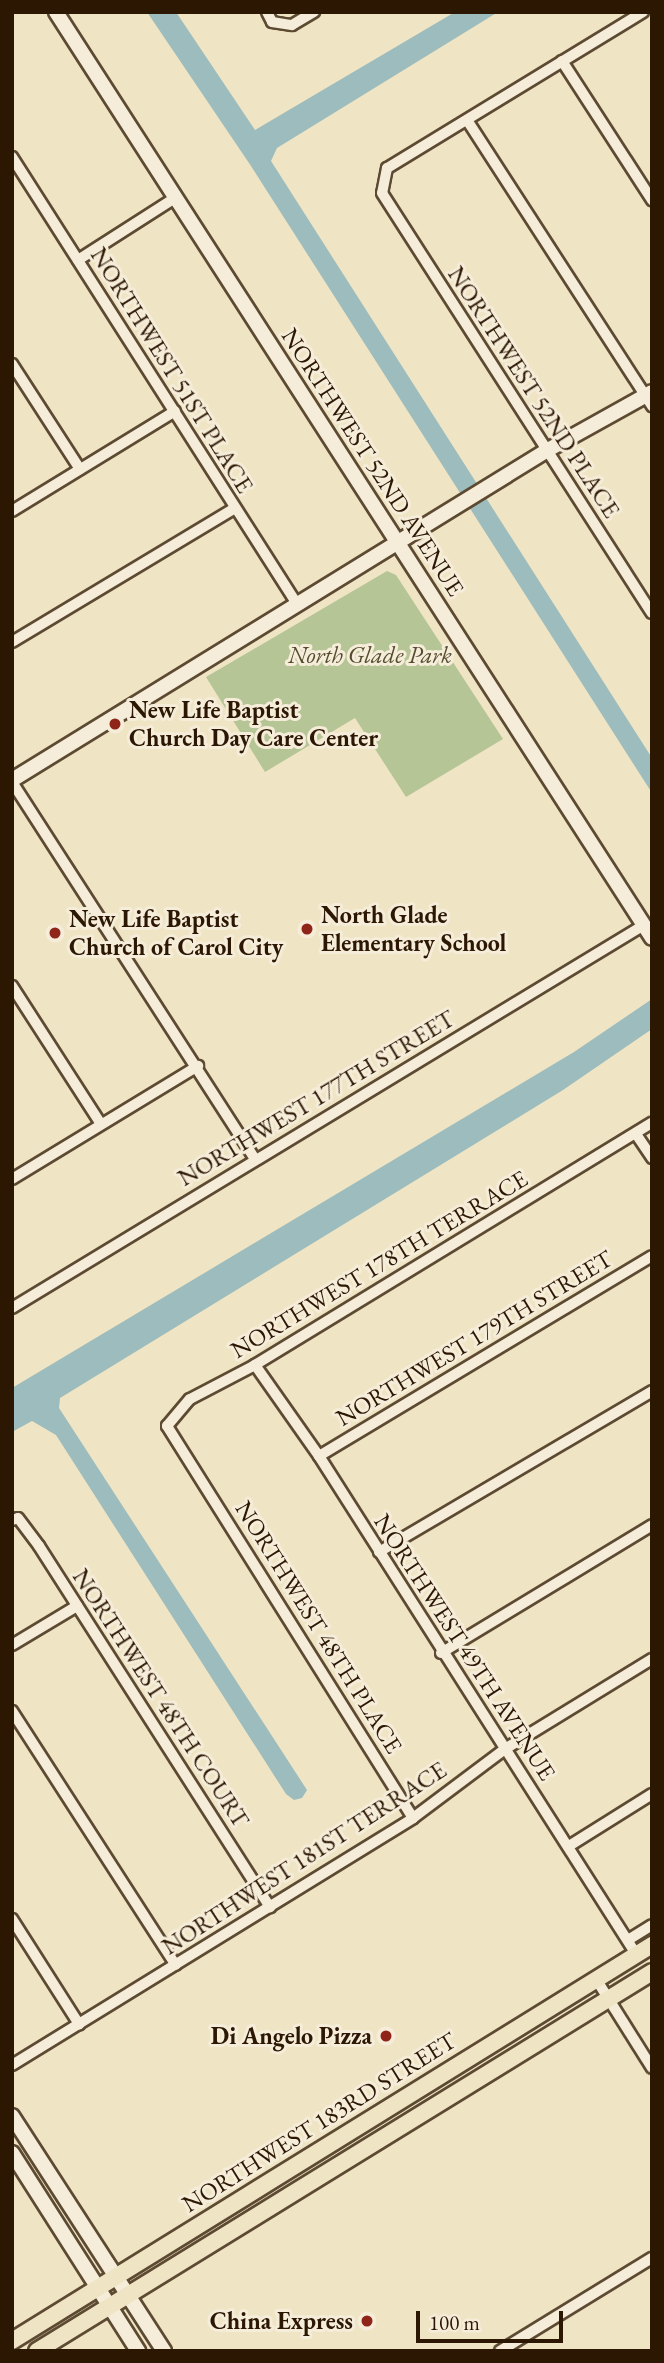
<!DOCTYPE html>
<html>
<head>
<meta charset="utf-8">
<style>
	body { margin:0 }
	#map { position:relative; width:664px; height:2363px; overflow:hidden; background:#efe4c4; font-family:"EB Garamond",serif }
	div>[style] { position:absolute }
	.green>* { inset:0; background:#b6c596 }
	.water>* { inset:0; background:#9dbcbd }
	.roads { filter:drop-shadow(2px 0 #5d4a32) drop-shadow(-2px 0 #5d4a32) drop-shadow(0 2px #5d4a32) drop-shadow(0 -2px #5d4a32) }
	.street>* { height:10px; margin:-5px; padding:0 5px; transform-origin:5px; border-radius:5px; background:#f5edd9 }
	.secondary>* { height:14px; margin:-7px; padding:0 7px; transform-origin:7px; border-radius:7px; background:#f5edd9 }
	.primary>* { height:16px; margin:-8px; padding:0 8px; transform-origin:8px; border-radius:8px; background:#efe4c4 }
	.dots>* { width:19px; height:19px; translate:-50% -50%; box-sizing:border-box; border:4px solid #f5edd9; border-radius:50% }
	span { translate:-50% -50%; white-space:nowrap; text-align:center; line-height:1.15; -webkit-text-stroke:6px #f5edd9; paint-order:stroke }
	.street-label { font-size:24px; color:#2c1702 }
	.park-label { font-size:24px; color:#554b2e; font-style:italic }
	.poi-label { font-size:24px; color:#2c1702; font-weight:700 }
	.left { translate:0 -50%; text-align:left }
	.right { translate:-100% -50%; text-align:right }
	.frame { position:absolute; inset:0; border:14px solid #2c1702; pointer-events:none }
	.scale { position:absolute; left:416px; top:2311px; width:147px; height:32px; box-sizing:border-box; border:4px solid #2c1702; border-top:0; padding-left:9px; font-size:21px; line-height:24px; white-space:nowrap; color:#2c1702; -webkit-text-stroke:5px #f5edd9; paint-order:stroke }
</style>
</head>
<body>
<div id="map">
	<div class="green">
		<div style="clip-path:polygon(387px 571px,396px 575px,503px 739px,406px 797px,355px 718px,265px 772px,206px 677px)"></div>
	</div>
	<div class="water">
		<div style="clip-path:polygon(147px 12px,176px 12px,255px 130px,455px 12px,498px 12px,277px 148px,271px 161px,652px 758px,652px 793px,251px 166px)"></div>
		<div style="clip-path:polygon(652px 999px,652px 1029px,563px 1090px,60px 1398px,59px 1408px,307px 1790px,302px 1798px,294px 1800px,286px 1794px,56px 1435px,32px 1421px,12px 1432px,12px 1388px,574px 1052px)"></div>
	</div>
	<div class="roads">
		<div class="street">
			<div style="left:267px;top:12px;width:11px;rotate:63deg"></div>
			<div style="left:272px;top:22px;width:20px;rotate:9deg"></div>
			<div style="left:292px;top:25px;width:26px;rotate:-31deg"></div>
			<div style="left:643px;top:12px;width:300px;rotate:148.6deg"></div>
			<div style="left:387px;top:168px;width:25px;rotate:101deg"></div>
			<div style="left:382px;top:193px;width:499px;rotate:57.3deg"></div>
			<div style="left:562px;top:61px;width:166px;rotate:57.1deg"></div>
			<div style="left:467px;top:120px;width:341px;rotate:57.1deg"></div>
			<div style="left:12px;top:157px;width:530px;rotate:57.48deg"></div>
			<div style="left:78px;top:260px;width:115px;rotate:-32.6deg"></div>
			<div style="left:12px;top:364px;width:125px;rotate:57.1deg"></div>
			<div style="left:12px;top:511px;width:191px;rotate:-31.5deg"></div>
			<div style="left:12px;top:642px;width:260px;rotate:-31deg"></div>
			<div style="left:12px;top:782px;width:447px;rotate:57.2deg"></div>
			<div style="left:12px;top:986px;width:164px;rotate:57.2deg"></div>
			<div style="left:636px;top:1134px;width:29px;rotate:56deg"></div>
			<div style="left:12px;top:1179px;width:218px;rotate:-31.3deg"></div>
			<div style="left:12px;top:1308px;width:739px;rotate:-31.22deg"></div>
			<div style="left:255px;top:1365px;width:111px;rotate:54.9deg"></div>
			<div style="left:319px;top:1456px;width:590px;rotate:57.52deg"></div>
			<div style="left:319px;top:1456px;width:388px;rotate:-31deg"></div>
			<div style="left:12px;top:1520px;width:6px;rotate:-18deg"></div>
			<div style="left:18px;top:1518px;width:35px;rotate:53deg"></div>
			<div style="left:39px;top:1546px;width:429px;rotate:57.4deg"></div>
			<div style="left:379px;top:1552px;width:317px;rotate:-30.5deg"></div>
			<div style="left:12px;top:1645px;width:76px;rotate:-31deg"></div>
			<div style="left:441px;top:1653px;width:247px;rotate:-31.2deg"></div>
			<div style="left:12px;top:1711px;width:302px;rotate:57.2deg"></div>
			<div style="left:413px;top:1818px;width:463px;rotate:-122.1deg"></div>
			<div style="left:167px;top:1426px;width:35px;rotate:-50deg"></div>
			<div style="left:190px;top:1399px;width:73px;rotate:-27.6deg"></div>
			<div style="left:255px;top:1365px;width:465px;rotate:-31.4deg"></div>
			<div style="left:569px;top:1846px;width:98px;rotate:-32.1deg"></div>
			<div style="left:12px;top:1919px;width:125px;rotate:57.5deg"></div>
			<div style="left:628px;top:1940px;width:28px;rotate:-32deg"></div>
			<div style="left:596px;top:1979px;width:105px;rotate:57.8deg"></div>
			<div style="left:12px;top:2065px;width:471px;rotate:-31.6deg"></div>
			<div style="left:413px;top:1818px;width:115px;rotate:-36.9deg"></div>
			<div style="left:505px;top:1749px;width:172px;rotate:-31.5deg"></div>
			<div style="left:500px;top:2351px;width:178px;rotate:-31.5deg"></div>
		</div>
		<div class="secondary">
			<div style="left:56px;top:12px;width:1101px;rotate:57.23deg"></div>
			<div style="left:12px;top:780px;width:627px;rotate:-31.64deg"></div>
			<div style="left:546px;top:451px;width:121px;rotate:-29.1deg"></div>
			<div style="left:12px;top:2116px;width:280px;rotate:57.1deg"></div>
			<div style="left:12px;top:2153px;width:235px;rotate:57.5deg"></div>
		</div>
		<div class="primary">
			<div style="left:12px;top:2341px;width:753px;rotate:-31.75deg"></div>
			<div style="left:37px;top:2351px;width:722px;rotate:-31.64deg"></div>
		</div>
	</div>
	<div class="dots">
		<div style="left:115px;top:724px;background:#8f2418"></div>
		<div style="left:307px;top:929px;background:#8f2418"></div>
		<div style="left:55px;top:933px;background:#8f2418"></div>
		<div style="left:386px;top:2036px;background:#8f2418"></div>
		<div style="left:367px;top:2321px;background:#8f2418"></div>
	</div>
	<div class="street-label">
		<span style="left:172px;top:370px;rotate:58deg">NORTHWEST 51ST PLACE</span>
		<span style="left:534px;top:392px;rotate:57deg">NORTHWEST 52ND PLACE</span>
		<span style="left:373px;top:462px;rotate:57deg">NORTHWEST 52ND AVENUE</span>
		<span style="left:316px;top:1098px;rotate:-31deg">NORTHWEST 177TH STREET</span>
		<span style="left:379px;top:1264px;rotate:-31deg">NORTHWEST 178TH TERRACE</span>
		<span style="left:474px;top:1338px;rotate:-31deg">NORTHWEST 179TH STREET</span>
		<span style="left:319px;top:1627px;rotate:58deg">NORTHWEST 48TH PLACE</span>
		<span style="left:465px;top:1647px;rotate:57deg">NORTHWEST 49TH AVENUE</span>
		<span style="left:161px;top:1698px;rotate:57deg">NORTHWEST 48TH COURT</span>
		<span style="left:304px;top:1858px;rotate:-33deg">NORTHWEST 181ST TERRACE</span>
		<span style="left:319px;top:2122px;rotate:-32deg">NORTHWEST 183RD STREET</span>
	</div>
	<div class="park-label">
		<span style="left:370px;top:655px">North Glade Park</span>
	</div>
	<div class="poi-label">
		<span class="left" style="left:129px;top:724px">New Life Baptist<br>Church Day Care Center</span>
		<span class="left" style="left:321px;top:929px">North Glade<br>Elementary School</span>
		<span class="left" style="left:69px;top:933px">New Life Baptist<br>Church of Carol City</span>
		<span class="right" style="left:372px;top:2036px">Di Angelo Pizza</span>
		<span class="right" style="left:353px;top:2321px">China Express</span>
	</div>
	<div class="frame"></div>
	<div class="scale">100 m</div>
</div>
</body>
</html>
